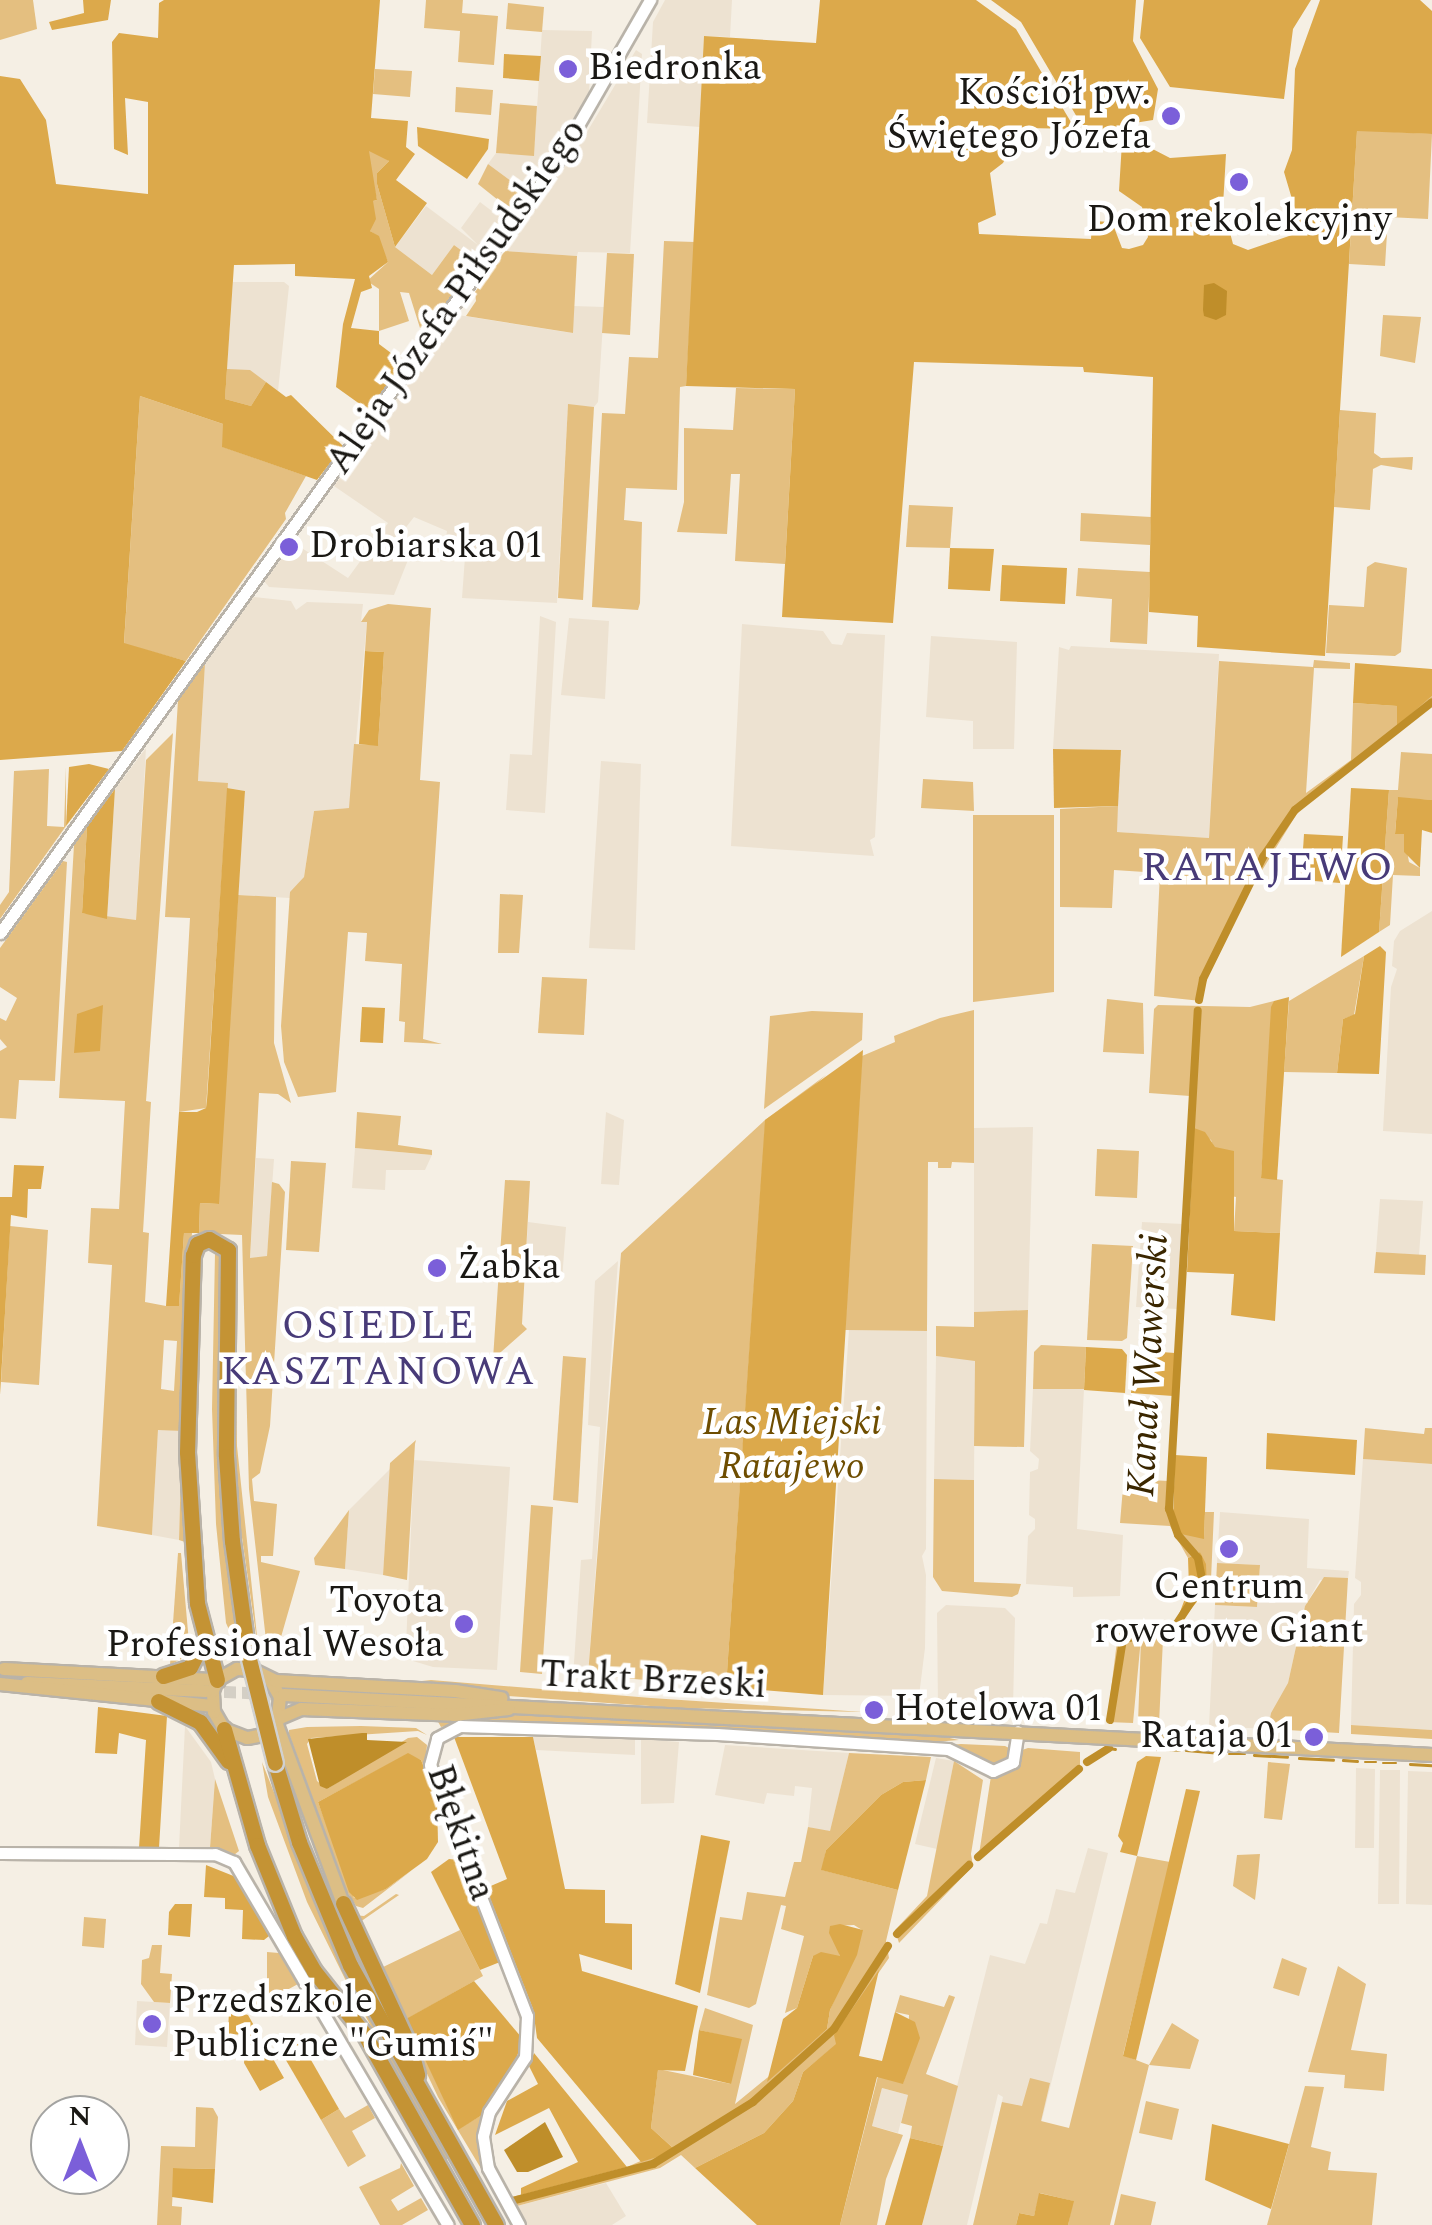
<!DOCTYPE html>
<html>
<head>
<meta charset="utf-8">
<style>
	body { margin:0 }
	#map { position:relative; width:1432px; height:2225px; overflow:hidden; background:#f5efe4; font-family:Spectral,serif }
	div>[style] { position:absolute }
	.built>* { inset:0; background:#ede2d1 }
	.green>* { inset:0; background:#e4bf80 }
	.forest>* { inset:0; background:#dca94b }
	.water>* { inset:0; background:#bf8e2a }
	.stream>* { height:2.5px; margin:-1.25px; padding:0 1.25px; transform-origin:1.25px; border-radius:1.25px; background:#bf8e2a }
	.canal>* { height:8px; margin:-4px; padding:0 4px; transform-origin:4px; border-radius:4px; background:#bf8e2a }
	.primary-tunnel>* { height:12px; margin-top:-6px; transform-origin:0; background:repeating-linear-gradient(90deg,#d4cfc5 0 12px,transparent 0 18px) }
	.roads { filter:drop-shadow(2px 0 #b9b3a9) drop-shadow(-2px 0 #b9b3a9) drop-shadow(0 2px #b9b3a9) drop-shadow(0 -2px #b9b3a9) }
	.secondary>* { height:11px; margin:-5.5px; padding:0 5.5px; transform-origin:5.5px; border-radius:5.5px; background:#fff }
	.primary>* { height:12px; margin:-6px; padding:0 6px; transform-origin:6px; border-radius:6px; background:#dcbe85 }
	.highway>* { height:15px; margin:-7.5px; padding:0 7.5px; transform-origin:7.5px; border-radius:7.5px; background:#c49334 }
	.bridges { filter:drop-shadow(2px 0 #d1d1d0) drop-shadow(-2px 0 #d1d1d0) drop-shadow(0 2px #d1d1d0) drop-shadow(0 -2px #d1d1d0) }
	.highway-bridge>* { height:15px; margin:-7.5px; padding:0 7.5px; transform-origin:7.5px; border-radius:7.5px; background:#c49334 }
	.dots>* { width:28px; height:28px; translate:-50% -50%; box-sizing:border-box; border:5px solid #fff; border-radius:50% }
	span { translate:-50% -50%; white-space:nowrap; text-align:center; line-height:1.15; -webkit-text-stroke:9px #fff; paint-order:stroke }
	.poi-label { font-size:38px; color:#1a1814 }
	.left { translate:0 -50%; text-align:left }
	.right { translate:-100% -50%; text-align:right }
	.street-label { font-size:38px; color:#1a1814 }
	.park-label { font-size:38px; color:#6e4d00; font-style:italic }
	.neighbourhood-label { font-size:40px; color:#483b78; letter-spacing:2.5px }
	.water-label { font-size:40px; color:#3a2600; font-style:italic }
	.quarter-label { font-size:42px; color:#483b78; letter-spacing:2.5px }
	.north { position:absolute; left:30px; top:2095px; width:100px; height:100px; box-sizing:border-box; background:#fff; border:2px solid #a3a3a1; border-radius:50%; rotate:0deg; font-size:28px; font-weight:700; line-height:40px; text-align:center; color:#1a1814 }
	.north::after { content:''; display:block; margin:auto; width:35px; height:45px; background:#7b5fd9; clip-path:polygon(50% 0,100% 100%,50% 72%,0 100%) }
</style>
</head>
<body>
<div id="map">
	<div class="built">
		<div style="clip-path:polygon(665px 0,732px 0,730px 37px,704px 36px,700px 127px,647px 123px,653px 22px)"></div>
		<div style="clip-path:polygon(542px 30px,592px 31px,589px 94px,526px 192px,488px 164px,496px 153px,534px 155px)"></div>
		<div style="clip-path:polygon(636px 50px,642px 54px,630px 253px,578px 252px,577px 256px,505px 251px,584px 137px)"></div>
		<div style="clip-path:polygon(480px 202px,501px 218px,502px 224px,486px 247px,481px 243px,471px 257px,454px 245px,432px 275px,395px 247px,426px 206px,478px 245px,461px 228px)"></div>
		<div style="clip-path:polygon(233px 282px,284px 282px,289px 286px,278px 391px,287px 398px,223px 424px)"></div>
		<div style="clip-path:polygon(574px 306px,604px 307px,598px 402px,594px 407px,568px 405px,557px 603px,462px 598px,466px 543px,446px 537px,447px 531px,414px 517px,400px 535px,408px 560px,394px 595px,269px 587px,264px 581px,294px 543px,348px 578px,388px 523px,334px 486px,458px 315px,572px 333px)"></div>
		<div style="clip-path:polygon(253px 597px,291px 601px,296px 610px,307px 602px,363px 604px,361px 621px,367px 621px,350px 808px,314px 811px,304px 877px,290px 898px,238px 895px,245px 791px,227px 788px,228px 784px,198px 781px,205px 664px)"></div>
		<div style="clip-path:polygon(540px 616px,556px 622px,545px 813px,506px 810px,510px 754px,532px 755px)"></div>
		<div style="clip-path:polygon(569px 618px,609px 621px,605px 699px,561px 695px)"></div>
		<div style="clip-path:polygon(742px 624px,823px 631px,832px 644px,842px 645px,847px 633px,885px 635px,875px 837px,870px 840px,874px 856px,731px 846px)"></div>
		<div style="clip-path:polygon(931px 636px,1017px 642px,1014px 749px,973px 749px,973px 721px,926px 717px)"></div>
		<div style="clip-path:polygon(1071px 646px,1219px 654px,1209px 838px,1116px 832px,1121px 750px,1053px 749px,1059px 647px,1069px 650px)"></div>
		<div style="clip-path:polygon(146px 748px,136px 920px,107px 919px,115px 789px)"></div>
		<div style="clip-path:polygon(601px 761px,641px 764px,635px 950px,589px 948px)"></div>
		<div style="clip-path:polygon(1432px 911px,1432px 1134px,1383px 1131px,1391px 987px,1397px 969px,1392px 966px,1394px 941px,1400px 931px)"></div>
		<div style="clip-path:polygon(606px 1112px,624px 1120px,619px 1185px,601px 1184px)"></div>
		<div style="clip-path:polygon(1033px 1127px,1028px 1310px,974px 1312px,974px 1128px)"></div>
		<div style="clip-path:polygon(355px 1148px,432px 1155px,431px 1157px,425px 1170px,386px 1170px,385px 1190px,352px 1188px)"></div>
		<div style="clip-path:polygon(256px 1158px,274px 1159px,267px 1257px,250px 1258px)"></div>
		<div style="clip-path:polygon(1380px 1199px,1423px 1201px,1419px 1255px,1376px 1252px)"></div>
		<div style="clip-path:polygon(528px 1222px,566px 1227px,562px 1280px,556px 1270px,525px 1270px)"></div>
		<div style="clip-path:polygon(1142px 1222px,1183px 1224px,1178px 1309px,1136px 1307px)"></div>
		<div style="clip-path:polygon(618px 1261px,588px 1675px,573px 1677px,581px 1560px,592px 1559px,600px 1427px,588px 1425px,595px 1281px)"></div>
		<div style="clip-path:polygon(849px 1330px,927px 1331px,926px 1549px,922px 1556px,926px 1575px,925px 1648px,919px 1696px,823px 1695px)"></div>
		<div style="clip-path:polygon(936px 1356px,975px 1360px,974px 1480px,934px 1479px)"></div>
		<div style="clip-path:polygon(1033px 1389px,1084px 1389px,1077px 1529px,1123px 1535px,1120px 1596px,1073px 1597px,1073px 1587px,1026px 1584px,1028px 1536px,1035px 1529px,1035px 1519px,1029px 1515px,1030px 1472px,1038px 1469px,1039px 1459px,1030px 1451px)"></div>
		<div style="clip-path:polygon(158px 1429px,182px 1431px,179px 1540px,152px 1535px)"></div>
		<div style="clip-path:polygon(1363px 1459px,1432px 1464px,1432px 1730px,1351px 1725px,1354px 1604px,1361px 1595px,1361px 1582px,1355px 1578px)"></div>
		<div style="clip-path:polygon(414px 1460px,510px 1467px,497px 1670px,433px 1667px,413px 1661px,406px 1646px)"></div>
		<div style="clip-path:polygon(390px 1469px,383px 1575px,345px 1569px,349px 1510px)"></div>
		<div style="clip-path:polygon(1220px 1512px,1309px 1519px,1307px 1568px,1349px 1571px,1348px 1578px,1320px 1580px,1305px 1606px,1288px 1683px,1268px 1729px,1209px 1726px,1215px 1605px,1257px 1607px,1260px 1565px,1217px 1563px)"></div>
		<div style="clip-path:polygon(946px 1605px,1005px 1608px,1015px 1618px,1013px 1708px,1006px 1716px,938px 1709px,937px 1613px)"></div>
		<div style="clip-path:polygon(185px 1726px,211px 1762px,215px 1779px,210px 1848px,179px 1848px)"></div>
		<div style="clip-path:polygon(533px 1737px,635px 1739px,635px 1755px,536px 1750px)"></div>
		<div style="clip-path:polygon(641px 1739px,679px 1742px,674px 1803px,641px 1804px)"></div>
		<div style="clip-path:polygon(725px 1745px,849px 1753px,830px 1832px,808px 1827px,812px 1788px,795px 1786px,794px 1796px,767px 1793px,764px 1804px,715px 1795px)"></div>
		<div style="clip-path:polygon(936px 1758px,954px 1761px,937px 1849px,915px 1844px)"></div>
		<div style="clip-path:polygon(1356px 1768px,1375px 1769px,1374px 1848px,1355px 1848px)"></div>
		<div style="clip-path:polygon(1380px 1770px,1400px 1770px,1399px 1904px,1378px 1904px)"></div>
		<div style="clip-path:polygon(1408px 1771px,1432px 1772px,1432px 1905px,1406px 1904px)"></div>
		<div style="clip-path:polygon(1088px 1848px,1108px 1853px,1019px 2213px,979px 2204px,1003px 2097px,998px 2094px,967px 2225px,922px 2225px,990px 1955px,1025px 1964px,1040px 1923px,1047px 1924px,1056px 1889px,1075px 1893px)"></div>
		<div style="clip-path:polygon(137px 2001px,170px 2003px,167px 2047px,135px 2045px)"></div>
		<div style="clip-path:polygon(882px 2088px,908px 2095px,898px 2133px,872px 2126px)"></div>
		<div style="clip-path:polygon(606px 2183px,626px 2216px,612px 2225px,527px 2225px,517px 2206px)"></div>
	</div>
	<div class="green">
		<div style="clip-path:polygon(0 0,33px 0,37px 29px,0 40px)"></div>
		<div style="clip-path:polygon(426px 0,463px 0,462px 13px,498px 16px,494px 65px,458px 62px,460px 31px,424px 28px)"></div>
		<div style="clip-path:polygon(508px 3px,544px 7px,542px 32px,506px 29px)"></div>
		<div style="clip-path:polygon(375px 69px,412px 71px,410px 97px,373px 94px)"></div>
		<div style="clip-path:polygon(456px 87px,493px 90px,491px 115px,455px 112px)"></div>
		<div style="clip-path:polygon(500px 103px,537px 106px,534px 156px,496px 153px)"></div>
		<div style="clip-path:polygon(1357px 130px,1432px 134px,1428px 219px,1388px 217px,1385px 266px,1349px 264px)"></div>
		<div style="clip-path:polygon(369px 145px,389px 161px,377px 173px,377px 184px,395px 247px,432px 275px,454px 245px,476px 261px,428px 328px,420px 328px,409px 293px,400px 292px,409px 321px,379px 331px,379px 289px,367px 281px,388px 262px,376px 235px,370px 231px,373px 201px,377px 200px,368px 162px)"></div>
		<div style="clip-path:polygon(488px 164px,526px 192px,515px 207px,508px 208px,478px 184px)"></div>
		<div style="clip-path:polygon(664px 241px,695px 242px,686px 386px,680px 387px,677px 490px,626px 488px,624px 520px,642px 522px,640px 603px,638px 610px,592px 607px,602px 413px,625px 414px,629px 357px,658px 358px)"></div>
		<div style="clip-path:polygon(505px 251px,577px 256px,573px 333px,466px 316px,476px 301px,475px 292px)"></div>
		<div style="clip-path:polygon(607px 253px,634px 254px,630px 335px,602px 333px)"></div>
		<div style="clip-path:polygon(1383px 315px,1421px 317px,1415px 363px,1380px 356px)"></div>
		<div style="clip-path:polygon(227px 369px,250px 370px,266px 382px,251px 406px,225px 399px)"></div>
		<div style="clip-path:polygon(736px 388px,795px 389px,785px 564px,735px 561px,740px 474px,731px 474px,727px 534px,677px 532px,684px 502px,684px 428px,733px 430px)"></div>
		<div style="clip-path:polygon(140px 396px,223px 424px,223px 447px,306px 476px,285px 513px,286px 519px,186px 661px,124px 644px)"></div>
		<div style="clip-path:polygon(568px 404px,594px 407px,583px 600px,558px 598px)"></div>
		<div style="clip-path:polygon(1340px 410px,1376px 413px,1374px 453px,1381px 458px,1413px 457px,1412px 470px,1381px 465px,1373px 469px,1370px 510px,1334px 507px)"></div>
		<div style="clip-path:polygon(909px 505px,953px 507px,950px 548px,906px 547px)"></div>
		<div style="clip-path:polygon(1081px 513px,1151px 517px,1150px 545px,1080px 541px)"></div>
		<div style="clip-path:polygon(1375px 562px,1407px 568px,1401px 652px,1395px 656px,1326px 653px,1329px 605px,1364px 607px,1367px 567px)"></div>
		<div style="clip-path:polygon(1078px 568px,1150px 572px,1147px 644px,1110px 642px,1112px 599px,1076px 596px)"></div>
		<div style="clip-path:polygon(388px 604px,431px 608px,420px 780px,440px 782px,423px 1039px,442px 1044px,404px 1042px,405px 1022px,399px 1021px,402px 964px,365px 961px,367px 933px,348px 932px,336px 1092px,298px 1097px,284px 1062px,281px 1026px,290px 892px,304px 877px,314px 811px,349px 808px,354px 744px,378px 745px,384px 652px,365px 651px,367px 622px,361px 622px,369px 610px)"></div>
		<div style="clip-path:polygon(1314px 660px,1350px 663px,1350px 669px,1314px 668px,1306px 793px,1351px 760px,1353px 703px,1398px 706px,1397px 724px,1432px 696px,1432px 706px,1301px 807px,1253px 885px,1203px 984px,1201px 1001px,1154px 996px,1160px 873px,1114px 870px,1112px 908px,1060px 907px,1060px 809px,1118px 806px,1117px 832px,1209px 838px,1219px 661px,1313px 667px)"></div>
		<div style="clip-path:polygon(205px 664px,198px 781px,228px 783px,206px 1108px,179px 1112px,190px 918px,165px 917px,178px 700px)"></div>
		<div style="clip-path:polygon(evenodd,173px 733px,146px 1101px,151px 1102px,143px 1232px,149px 1233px,145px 1302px,166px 1306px,179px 1305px,184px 1233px,192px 1233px,184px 1352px,197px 1642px,187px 1553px,185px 1542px,179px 1540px,182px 1431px,158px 1430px,152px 1535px,97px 1526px,112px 1265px,88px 1263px,91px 1208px,119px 1209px,125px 1101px,59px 1098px,74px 845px,87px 827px,82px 913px,136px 920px,146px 760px,173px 733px,164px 1340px,177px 1341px,174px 1391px,161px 1389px,164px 1340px)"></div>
		<div style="clip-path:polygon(1401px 752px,1432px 754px,1432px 800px,1398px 798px,1395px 833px,1404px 834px,1409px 862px,1420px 868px,1420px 876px,1393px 875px,1390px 925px,1379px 932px,1389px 790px,1398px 790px)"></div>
		<div style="clip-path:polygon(66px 767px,66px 826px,0 919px,0 905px,9px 892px,14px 771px,49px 769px,47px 826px,64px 827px)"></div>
		<div style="clip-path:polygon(923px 779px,973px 782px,974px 811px,921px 808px)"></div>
		<div style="clip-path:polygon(973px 815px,1054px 815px,1054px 992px,973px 1002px)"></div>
		<div style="clip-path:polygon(63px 861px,67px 862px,55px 1081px,19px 1080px,16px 1119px,0 1118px,0 1051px,7px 1047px,0 1039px,0 1018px,6px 1021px,17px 998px,0 987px,0 948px)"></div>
		<div style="clip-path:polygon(500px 894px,523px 895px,519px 953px,498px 953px)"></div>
		<div style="clip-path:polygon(238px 895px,276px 897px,274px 1043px,291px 1103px,278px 1094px,259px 1093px,250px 1258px,267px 1256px,272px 1182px,279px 1184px,285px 1192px,270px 1426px,260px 1473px,252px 1479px,254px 1501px,277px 1504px,273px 1556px,261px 1556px,261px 1562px,300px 1571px,277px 1651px,268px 1658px,249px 1489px,242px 1235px,199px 1233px,200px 1203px,218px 1204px)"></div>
		<div style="clip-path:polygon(1364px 956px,1354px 1015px,1343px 1019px,1337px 1073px,1284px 1072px,1289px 1001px)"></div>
		<div style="clip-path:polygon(542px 977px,587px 979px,584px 1035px,538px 1033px)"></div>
		<div style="clip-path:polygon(1107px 999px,1143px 1003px,1144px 1054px,1103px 1052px)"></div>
		<div style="clip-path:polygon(1274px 1001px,1261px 1177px,1283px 1180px,1280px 1233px,1234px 1231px,1236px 1197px,1231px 1196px,1211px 1140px,1194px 1129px,1172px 1511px,1204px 1538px,1205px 1512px,1214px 1512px,1210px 1602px,1202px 1602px,1207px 1589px,1200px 1552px,1188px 1558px,1170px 1526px,1120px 1523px,1123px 1487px,1132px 1479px,1168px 1481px,1190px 1096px,1149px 1093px,1154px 1009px,1158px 1005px,1250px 1007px)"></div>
		<div style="clip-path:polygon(974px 1010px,974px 1163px,952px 1162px,951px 1168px,938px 1168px,938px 1162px,928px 1162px,927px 1331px,845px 1330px,862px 1056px,895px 1042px,894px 1036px,940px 1018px)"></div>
		<div style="clip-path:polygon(812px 1011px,863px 1013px,862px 1040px,764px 1109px,770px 1016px)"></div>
		<div style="clip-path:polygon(826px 1075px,765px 1129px,726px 1687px,588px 1675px,621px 1253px,765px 1120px)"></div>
		<div style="clip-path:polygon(357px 1112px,401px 1116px,398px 1145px,432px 1150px,432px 1155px,355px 1148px)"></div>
		<div style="clip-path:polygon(1097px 1149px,1139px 1151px,1137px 1198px,1095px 1196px)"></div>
		<div style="clip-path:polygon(291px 1161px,326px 1163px,319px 1252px,286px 1250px)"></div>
		<div style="clip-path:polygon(505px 1180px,530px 1181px,522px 1324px,527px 1329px,493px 1359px)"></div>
		<div style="clip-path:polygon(10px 1226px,48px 1230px,39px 1385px,1px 1382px)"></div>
		<div style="clip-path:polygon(1092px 1244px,1133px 1246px,1127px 1338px,1122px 1341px,1087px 1340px)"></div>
		<div style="clip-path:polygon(1376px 1252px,1426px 1255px,1425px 1275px,1374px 1273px)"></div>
		<div style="clip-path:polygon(215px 1253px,219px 1253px,220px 1499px,240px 1654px,226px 1623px,216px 1524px,212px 1409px)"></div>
		<div style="clip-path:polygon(234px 1256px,237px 1446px,259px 1655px,239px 1517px,232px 1405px)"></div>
		<div style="clip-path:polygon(1028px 1310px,1024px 1447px,974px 1446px,975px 1361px,936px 1356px,936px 1326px,974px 1327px,974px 1312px)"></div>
		<div style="clip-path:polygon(1041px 1345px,1086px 1347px,1084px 1389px,1033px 1389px,1034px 1352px)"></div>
		<div style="clip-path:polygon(563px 1356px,586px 1358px,578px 1503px,553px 1500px)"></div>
		<div style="clip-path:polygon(1365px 1428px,1424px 1434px,1425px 1428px,1432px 1428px,1432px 1464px,1363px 1459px)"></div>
		<div style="clip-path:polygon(416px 1440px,415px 1444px,407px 1580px,383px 1575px,390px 1463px)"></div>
		<div style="clip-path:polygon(934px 1479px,974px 1480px,974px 1582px,1021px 1584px,1018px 1594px,1012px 1597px,942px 1591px,933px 1577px)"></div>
		<div style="clip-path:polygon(531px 1505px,553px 1507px,542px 1674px,520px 1672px)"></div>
		<div style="clip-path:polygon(349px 1510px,345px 1569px,315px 1565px,314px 1558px)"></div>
		<div style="clip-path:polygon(178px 1553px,181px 1553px,190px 1654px,170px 1665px)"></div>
		<div style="clip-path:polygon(1217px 1563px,1260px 1565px,1257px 1607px,1215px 1605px)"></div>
		<div style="clip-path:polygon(1324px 1577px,1348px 1578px,1339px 1733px,1268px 1729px,1271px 1713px,1288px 1683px,1305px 1606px)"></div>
		<div style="clip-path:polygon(1171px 1630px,1163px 1639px,1159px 1724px,1138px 1723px,1141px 1638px,1133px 1723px,1107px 1722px,1118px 1633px,1164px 1634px)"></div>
		<div style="clip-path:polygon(431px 1680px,651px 1698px,863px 1712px,679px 1708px,494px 1695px,413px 1682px)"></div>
		<div style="clip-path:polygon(503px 1714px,926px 1733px,959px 1740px,921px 1743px,621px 1725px,463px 1722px,441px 1727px,437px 1720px)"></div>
		<div style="clip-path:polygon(1351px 1725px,1432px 1730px,1432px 1739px,1351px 1734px)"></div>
		<div style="clip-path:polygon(361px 1726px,416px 1728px,427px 1735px,418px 1731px,311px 1738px,307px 1744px,317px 1781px,327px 1789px,408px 1738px,417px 1737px,427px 1745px,425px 1766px,437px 1800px,421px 1760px,408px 1754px,318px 1802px,354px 1898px,386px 1889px,411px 1871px,363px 1908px,356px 1906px,346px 1890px,289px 1734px,289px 1730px,307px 1727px)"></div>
		<div style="clip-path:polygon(961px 1744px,1005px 1746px,1011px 1749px,1005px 1761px,992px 1765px,950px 1745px)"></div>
		<div style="clip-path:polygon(1028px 1748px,1080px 1752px,1080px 1772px,978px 1861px,991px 1776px,1013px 1771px,1022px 1750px)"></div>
		<div style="clip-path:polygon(849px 1753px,931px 1757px,926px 1780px,903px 1782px,881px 1795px,826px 1850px,822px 1870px,898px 1890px,886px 1941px,889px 1958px,835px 2035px,837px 2044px,803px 2072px,793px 2101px,764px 2133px,695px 2168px,681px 2155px,660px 2168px,517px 2206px,512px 2197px,627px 2167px,672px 2147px,651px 2128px,658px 2069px,731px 2084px,720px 2035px,699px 2030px,705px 2008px,753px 2025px,735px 2104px,827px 2029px,830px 2010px,859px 1943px,862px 1930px,854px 1925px,831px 1926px,840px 1956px,813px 1956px,797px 2008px,785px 2013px,804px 1936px,781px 1929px,786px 1906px,781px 1905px,756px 2004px,749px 2008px,707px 1995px,720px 1917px,742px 1920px,747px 1892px,785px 1897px,794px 1862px,801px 1862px,808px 1827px,830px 1831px)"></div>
		<div style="clip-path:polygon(954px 1761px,983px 1780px,971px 1854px,973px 1866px,899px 1943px,895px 1930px,927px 1896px)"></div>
		<div style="clip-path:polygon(262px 1762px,336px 1949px,449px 2158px,445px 2160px,346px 1981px,307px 1902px,268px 1797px)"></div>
		<div style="clip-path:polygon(1268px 1762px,1290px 1764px,1282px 1820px,1264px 1818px)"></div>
		<div style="clip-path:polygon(215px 1779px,239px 1851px,234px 1855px,210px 1848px)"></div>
		<div style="clip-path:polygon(1260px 1854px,1258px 1875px,1255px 1900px,1233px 1886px,1237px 1855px)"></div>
		<div style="clip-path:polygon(1137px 1856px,1170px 1862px,1123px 2055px,1149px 2065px,1172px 2023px,1199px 2040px,1190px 2069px,1149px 2065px,1110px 2225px,1068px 2225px,1073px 2201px,1040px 2193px,1034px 2216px,1019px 2213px,1016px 2225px,973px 2225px,1002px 2102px,1022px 2106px,1030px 2078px,1050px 2083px,1041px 2121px,1069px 2128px)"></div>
		<div style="clip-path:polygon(396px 1894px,399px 1895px,360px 1922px,381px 1968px,460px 1930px,483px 1976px,407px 2019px,458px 2129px,482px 2115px,491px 2100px,480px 2128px,480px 2158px,515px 2225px,438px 2097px,352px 1915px,364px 1916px)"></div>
		<div style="clip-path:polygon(84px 1917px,106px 1919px,104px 1948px,82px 1946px)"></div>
		<div style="clip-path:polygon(152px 1945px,162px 1945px,160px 1973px,172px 1974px,170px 2003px,154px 2002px,141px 1984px,142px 1960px,149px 1958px)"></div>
		<div style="clip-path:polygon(267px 1952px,279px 1953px,298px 1984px,276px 1996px,279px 2002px,260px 2013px,253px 2001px,267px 1983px)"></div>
		<div style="clip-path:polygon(1282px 1958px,1307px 1968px,1299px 1996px,1273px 1988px)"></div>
		<div style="clip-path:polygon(1338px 1966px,1366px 1984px,1351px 2050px,1387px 2054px,1384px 2091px,1344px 2088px,1345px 2075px,1308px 2072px)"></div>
		<div style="clip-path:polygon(900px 1995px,944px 2007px,949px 1995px,955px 1997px,926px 2074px,958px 2086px,943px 2146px,910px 2138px,912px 2126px,901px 2123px,908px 2095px,882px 2088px,872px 2126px,903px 2135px,886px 2179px,877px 2225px,840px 2225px,878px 2076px,903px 2083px,907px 2071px,909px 2015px,895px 2012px)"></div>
		<div style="clip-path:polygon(1305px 2086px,1324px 2087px,1311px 2147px,1331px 2152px,1328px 2170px,1377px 2173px,1372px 2225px,1267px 2225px)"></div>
		<div style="clip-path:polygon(1146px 2101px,1179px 2109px,1172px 2140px,1139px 2133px)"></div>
		<div style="clip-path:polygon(368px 2105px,375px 2118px,352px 2131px,366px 2156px,348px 2167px,321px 2120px,339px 2109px,345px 2118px)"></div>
		<div style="clip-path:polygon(196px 2107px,213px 2108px,218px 2117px,215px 2169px,174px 2168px,172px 2206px,182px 2207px,181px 2225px,157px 2225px,161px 2146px,195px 2147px)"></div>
		<div style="clip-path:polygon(401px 2163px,414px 2186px,391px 2200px,398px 2211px,421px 2198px,428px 2210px,402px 2225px,380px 2225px,359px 2187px,400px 2168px)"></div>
		<div style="clip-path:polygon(1121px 2194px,1156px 2202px,1151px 2225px,1114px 2225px)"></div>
	</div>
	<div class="forest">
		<div style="clip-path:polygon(83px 0,111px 0,108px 20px,52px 30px,49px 22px,84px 13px)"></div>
		<div style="clip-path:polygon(164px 0,380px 0,371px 118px,408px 121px,406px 147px,415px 154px,396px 180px,427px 203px,395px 247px,377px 184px,377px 173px,389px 161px,369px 151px,377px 200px,373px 201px,376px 219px,370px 231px,379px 236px,388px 262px,369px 276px,372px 288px,361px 292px,351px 328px,379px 331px,379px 344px,403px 362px,366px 414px,364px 407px,336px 387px,343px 324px,355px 279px,295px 276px,295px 264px,234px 265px,225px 399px,251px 406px,266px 382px,286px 397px,291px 395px,343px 446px,317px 480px,222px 447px,223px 424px,140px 396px,124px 643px,186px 661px,122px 751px,0 760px,0 76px,20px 79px,46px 120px,56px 184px,148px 194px,148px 102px,125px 98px,128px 155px,114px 149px,112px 42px,119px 33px,158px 38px,159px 3px)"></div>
		<div style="clip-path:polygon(820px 0,976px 0,1016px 29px,1075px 129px,1028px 128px,1018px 134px,1003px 163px,990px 173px,996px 215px,978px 223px,979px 234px,1091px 239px,1092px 221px,1112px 222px,1122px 248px,1129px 249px,1143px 245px,1148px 237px,1142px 207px,1119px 191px,1122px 142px,1143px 144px,1170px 158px,1226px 154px,1222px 223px,1229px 229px,1233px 244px,1248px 250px,1292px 235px,1297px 216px,1284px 172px,1292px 150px,1295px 69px,1320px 0,1420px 0,1432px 11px,1432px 134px,1357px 131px,1325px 656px,1197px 647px,1198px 616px,1149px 612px,1153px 377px,1084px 372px,1083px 367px,914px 362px,893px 623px,782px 617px,795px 389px,686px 386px,704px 36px,816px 43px)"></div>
		<div style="clip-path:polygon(991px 0,1136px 0,1133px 41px,1158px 89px,1153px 120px,1128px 124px,1127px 132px,1084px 129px,1021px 22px)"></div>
		<div style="clip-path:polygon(1144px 0,1311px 0,1293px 29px,1284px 99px,1170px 87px,1140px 38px)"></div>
		<div style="clip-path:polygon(504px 54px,541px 56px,539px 81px,503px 78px)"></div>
		<div style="clip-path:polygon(417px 127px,489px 139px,488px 149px,467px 179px,418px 146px)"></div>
		<div style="clip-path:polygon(950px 548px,994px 549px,990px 591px,948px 589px)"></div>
		<div style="clip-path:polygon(1002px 565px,1067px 568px,1065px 604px,1000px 601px)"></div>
		<div style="clip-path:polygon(365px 651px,384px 652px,378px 746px,359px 744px)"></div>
		<div style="clip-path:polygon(1355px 663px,1432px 669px,1432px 696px,1397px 726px,1397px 706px,1353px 703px)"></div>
		<div style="clip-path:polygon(1053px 749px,1121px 750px,1118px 806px,1054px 808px)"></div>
		<div style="clip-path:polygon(89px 764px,109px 769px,66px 826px,69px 767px)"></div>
		<div style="clip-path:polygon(227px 788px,245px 791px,219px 1204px,200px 1203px,199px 1233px,184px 1233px,179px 1306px,166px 1306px,179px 1112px,197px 1112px,206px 1108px,207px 1100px)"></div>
		<div style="clip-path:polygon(1351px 788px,1389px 790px,1379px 932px,1341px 957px)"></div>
		<div style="clip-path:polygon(115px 789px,107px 919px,82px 913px,87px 827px)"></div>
		<div style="clip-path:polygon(1398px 797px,1432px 800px,1432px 833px,1422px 830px,1420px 868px,1404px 852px,1404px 834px,1395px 834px)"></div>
		<div style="clip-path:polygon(1304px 834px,1343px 836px,1340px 883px,1301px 880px)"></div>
		<div style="clip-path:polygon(1380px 946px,1386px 952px,1379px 1074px,1337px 1073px,1343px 1019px,1355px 1014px,1364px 956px)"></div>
		<div style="clip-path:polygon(1289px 997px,1277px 1180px,1261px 1178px,1271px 1007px,1274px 1001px)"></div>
		<div style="clip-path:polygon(103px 1005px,100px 1051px,74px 1053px,77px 1014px)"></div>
		<div style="clip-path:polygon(362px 1007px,385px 1008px,383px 1043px,360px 1042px)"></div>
		<div style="clip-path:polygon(863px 1050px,823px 1695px,726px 1687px,765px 1120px)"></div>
		<div style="clip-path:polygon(1194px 1128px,1205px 1132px,1215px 1147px,1234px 1151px,1234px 1231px,1280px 1233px,1275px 1321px,1231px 1315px,1234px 1274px,1187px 1272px)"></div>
		<div style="clip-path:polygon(14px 1165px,44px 1166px,41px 1189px,28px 1189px,27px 1218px,11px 1215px,0 1395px,0 1197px,12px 1197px)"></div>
		<div style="clip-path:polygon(1086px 1347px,1122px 1349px,1127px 1355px,1125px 1393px,1084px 1390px)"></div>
		<div style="clip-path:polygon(1134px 1350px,1175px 1353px,1173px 1396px,1131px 1393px)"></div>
		<div style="clip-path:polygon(1267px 1433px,1357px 1440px,1355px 1475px,1266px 1469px)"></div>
		<div style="clip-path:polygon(1175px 1455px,1207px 1457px,1204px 1539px,1181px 1534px,1173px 1520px)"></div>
		<div style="clip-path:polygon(1200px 1552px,1206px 1564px,1207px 1589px,1172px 1633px,1189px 1588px,1188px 1558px)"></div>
		<div style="clip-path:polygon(98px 1707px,167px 1716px,159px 1848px,139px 1848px,146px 1740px,119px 1733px,117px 1754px,95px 1753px)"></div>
		<div style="clip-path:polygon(454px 1737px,533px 1737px,565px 1889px,605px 1890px,605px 1923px,632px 1924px,632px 1970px,579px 1954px,582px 1971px,698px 2006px,685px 2071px,658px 2070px,651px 2128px,673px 2148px,657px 2157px,641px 2162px,537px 2038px,533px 2009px,486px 1888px,507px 1879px)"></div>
		<div style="clip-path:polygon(408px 1753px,421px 1760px,437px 1800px,438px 1842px,427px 1859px,386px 1889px,357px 1900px,349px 1892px,318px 1802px)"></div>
		<div style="clip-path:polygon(1146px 1756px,1161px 1757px,1137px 1856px,1120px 1852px,1123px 1843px,1118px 1836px,1137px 1762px)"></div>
		<div style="clip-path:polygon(926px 1780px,898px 1890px,821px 1870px,826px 1850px,881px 1795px,903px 1782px)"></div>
		<div style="clip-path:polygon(1186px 1789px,1200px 1791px,1136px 2060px,1123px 2056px)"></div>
		<div style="clip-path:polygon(701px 1835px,730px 1841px,700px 1993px,675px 1984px)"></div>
		<div style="clip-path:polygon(449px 1859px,458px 1860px,500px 1962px,480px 1970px,431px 1872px)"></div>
		<div style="clip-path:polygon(206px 1865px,236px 1877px,269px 1936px,264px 1940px,242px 1939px,243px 1910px,225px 1909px,225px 1898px,204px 1897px)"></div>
		<div style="clip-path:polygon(175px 1904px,192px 1904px,190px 1937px,168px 1935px,169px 1912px)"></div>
		<div style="clip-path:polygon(840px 1924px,863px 1930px,857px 1955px,830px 2010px,827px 2029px,767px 2082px,783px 2019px,797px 2008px,813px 1956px,821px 1952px,840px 1956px,829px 1933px,830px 1926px)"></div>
		<div style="clip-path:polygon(879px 1970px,859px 2056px,882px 2061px,895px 2012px,915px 2022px,920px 2038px,903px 2084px,877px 2077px,840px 2225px,757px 2225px,695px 2168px,764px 2133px,793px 2101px,803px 2072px,836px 2044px,834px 2035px)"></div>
		<div style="clip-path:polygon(474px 1981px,522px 2038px,517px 2057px,482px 2115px,458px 2130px,406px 2019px)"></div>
		<div style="clip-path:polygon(229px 2010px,248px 2015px,284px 2078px,260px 2091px,244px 2063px,246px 2035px,228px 2034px)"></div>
		<div style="clip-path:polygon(699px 2030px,742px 2039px,731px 2084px,693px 2075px)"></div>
		<div style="clip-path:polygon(299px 2039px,339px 2109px,321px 2120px,280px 2050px)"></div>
		<div style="clip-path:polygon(534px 2053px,627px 2167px,521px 2195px,521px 2188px,578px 2162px,549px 2108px,495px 2135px,507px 2101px,538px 2084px,529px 2066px)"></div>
		<div style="clip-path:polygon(1212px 2124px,1289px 2144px,1271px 2209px,1205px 2180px)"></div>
		<div style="clip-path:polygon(910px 2138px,943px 2146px,922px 2225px,885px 2225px)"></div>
		<div style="clip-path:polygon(173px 2168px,215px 2169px,213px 2203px,172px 2197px)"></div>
		<div style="clip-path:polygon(1039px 2193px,1074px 2201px,1068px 2225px,1016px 2225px,1019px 2213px,1034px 2216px)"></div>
	</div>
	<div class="water">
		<div style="clip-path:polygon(1214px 283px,1227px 291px,1226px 315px,1216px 320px,1204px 316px,1203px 310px,1204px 285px)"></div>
		<div style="clip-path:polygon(362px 1733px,367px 1733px,367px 1740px,407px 1742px,327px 1789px,320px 1786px,308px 1739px)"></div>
		<div style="clip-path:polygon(545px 2122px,563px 2157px,528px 2172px,517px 2172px,504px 2150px)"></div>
	</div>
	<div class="stream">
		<div style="left:1109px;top:1748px;width:6px;rotate:9deg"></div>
		<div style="left:1146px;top:1748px;width:33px;rotate:3deg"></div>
		<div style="left:1186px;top:1750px;width:32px;rotate:5deg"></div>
		<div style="left:1229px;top:1754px;width:16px"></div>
		<div style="left:1254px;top:1755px;width:33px;rotate:3deg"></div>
		<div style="left:1299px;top:1758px;width:34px;rotate:3deg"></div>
		<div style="left:1343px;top:1760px;width:14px;rotate:4deg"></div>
		<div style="left:1365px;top:1762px;width:11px"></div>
		<div style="left:1383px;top:1763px;width:13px"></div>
		<div style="left:1410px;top:1764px;width:22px;rotate:3deg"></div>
	</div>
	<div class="canal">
		<div style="left:1199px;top:1000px;width:21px;rotate:-79deg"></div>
		<div style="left:1203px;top:979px;width:136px;rotate:-63.8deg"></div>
		<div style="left:1263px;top:857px;width:57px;rotate:-55.8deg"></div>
		<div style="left:1295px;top:810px;width:174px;rotate:-38.2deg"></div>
		<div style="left:1110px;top:1720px;width:82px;rotate:-80.9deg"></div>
		<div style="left:1123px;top:1639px;width:50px;rotate:-9.3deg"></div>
		<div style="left:1172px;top:1631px;width:56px;rotate:-56.6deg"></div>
		<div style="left:1203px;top:1584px;width:26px;rotate:-101deg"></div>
		<div style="left:1198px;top:1558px;width:30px;rotate:-131deg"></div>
		<div style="left:1178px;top:1535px;width:28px;rotate:-109deg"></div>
		<div style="left:1169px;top:1509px;width:499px;rotate:-86.7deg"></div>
		<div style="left:1087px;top:1762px;width:26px;rotate:-32deg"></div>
		<div style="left:978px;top:1857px;width:134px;rotate:-41.1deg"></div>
		<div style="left:897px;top:1934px;width:100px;rotate:-43.8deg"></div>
		<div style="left:512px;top:2201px;width:146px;rotate:-14.7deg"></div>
		<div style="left:653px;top:2164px;width:118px;rotate:-31.8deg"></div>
		<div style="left:753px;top:2102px;width:109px;rotate:-42deg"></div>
		<div style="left:834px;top:2029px;width:99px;rotate:-57deg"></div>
	</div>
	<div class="primary-tunnel">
		<div style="left:206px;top:1691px;width:78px;rotate:2.9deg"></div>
	</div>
	<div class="roads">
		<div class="secondary">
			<div style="left:0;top:933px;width:953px;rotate:-54.18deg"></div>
			<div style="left:558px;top:160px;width:185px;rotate:-60.1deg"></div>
			<div style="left:0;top:1853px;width:215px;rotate:0.3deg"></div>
			<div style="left:215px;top:1854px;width:21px;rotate:23deg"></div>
			<div style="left:234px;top:1862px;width:421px;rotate:59.5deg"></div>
			<div style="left:519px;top:2225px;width:65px;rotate:-118.5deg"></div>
			<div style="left:488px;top:2168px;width:32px;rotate:-99deg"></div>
			<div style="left:483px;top:2136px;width:25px;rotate:-76deg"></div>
			<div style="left:489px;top:2112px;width:66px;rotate:-56.8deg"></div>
			<div style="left:525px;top:2057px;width:41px;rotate:-87.2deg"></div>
			<div style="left:527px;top:2016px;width:269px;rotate:-111.1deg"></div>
			<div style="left:430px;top:1765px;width:28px;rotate:-75deg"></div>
			<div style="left:437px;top:1738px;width:26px;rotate:-28deg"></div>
			<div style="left:460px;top:1726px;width:257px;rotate:1.8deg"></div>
			<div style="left:717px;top:1734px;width:231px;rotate:3.7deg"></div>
			<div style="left:948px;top:1749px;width:50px;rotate:26.1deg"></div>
			<div style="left:993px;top:1771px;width:22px;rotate:-24deg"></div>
			<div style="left:1013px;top:1762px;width:31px;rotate:-81deg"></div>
		</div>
		<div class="primary">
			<div style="left:4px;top:1669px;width:213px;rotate:3deg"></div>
			<div style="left:270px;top:1679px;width:21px;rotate:61deg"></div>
			<div style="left:280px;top:1697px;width:28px;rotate:96deg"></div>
			<div style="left:277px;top:1725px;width:17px;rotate:144deg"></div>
			<div style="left:263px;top:1735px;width:16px;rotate:169deg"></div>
			<div style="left:247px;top:1738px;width:25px;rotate:-159deg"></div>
			<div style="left:224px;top:1729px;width:20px;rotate:-120deg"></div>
			<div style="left:214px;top:1712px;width:21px;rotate:-93deg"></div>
			<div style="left:213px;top:1691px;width:12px;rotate:-70deg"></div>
			<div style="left:217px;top:1680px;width:23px;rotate:-29deg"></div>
			<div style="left:237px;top:1669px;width:16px;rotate:4deg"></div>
			<div style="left:253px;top:1670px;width:25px;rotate:26deg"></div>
			<div style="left:276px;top:1681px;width:179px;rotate:3.2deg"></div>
			<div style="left:455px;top:1691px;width:47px;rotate:8.7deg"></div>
			<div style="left:27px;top:1683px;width:179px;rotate:2.6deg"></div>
			<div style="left:0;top:1684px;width:213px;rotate:5.9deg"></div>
			<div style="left:284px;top:1695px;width:1150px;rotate:2.99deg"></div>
			<div style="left:280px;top:1718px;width:23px;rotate:-23deg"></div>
			<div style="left:301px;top:1709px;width:153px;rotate:2.2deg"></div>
			<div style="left:454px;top:1715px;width:55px;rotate:-6.2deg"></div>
			<div style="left:277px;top:1725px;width:190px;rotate:69.7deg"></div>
		</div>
		<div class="highway">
			<div style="left:163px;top:1676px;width:28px;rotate:-18deg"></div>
			<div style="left:190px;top:1667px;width:28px;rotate:-63deg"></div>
			<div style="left:217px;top:1680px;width:80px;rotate:-104.6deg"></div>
			<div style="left:197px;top:1603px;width:151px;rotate:-93.8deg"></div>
			<div style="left:187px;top:1452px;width:197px;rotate:-88.3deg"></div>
			<div style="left:193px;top:1255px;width:12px;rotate:-70deg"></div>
			<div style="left:197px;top:1244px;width:13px;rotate:-23deg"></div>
			<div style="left:209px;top:1239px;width:22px;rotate:30deg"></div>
			<div style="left:228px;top:1250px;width:206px;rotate:90.6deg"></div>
			<div style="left:226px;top:1456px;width:85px;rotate:86deg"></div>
			<div style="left:232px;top:1541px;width:115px;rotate:82deg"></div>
			<div style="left:158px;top:1701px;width:47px;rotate:26.6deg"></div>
			<div style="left:200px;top:1722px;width:48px;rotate:54.3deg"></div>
			<div style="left:224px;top:1729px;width:121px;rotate:74.1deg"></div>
			<div style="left:257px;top:1845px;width:98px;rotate:67.9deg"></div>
			<div style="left:294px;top:1936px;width:40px;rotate:60.3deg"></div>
			<div style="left:314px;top:1971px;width:82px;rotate:51.4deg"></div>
			<div style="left:365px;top:2035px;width:218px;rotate:60.6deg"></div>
			<div style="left:275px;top:1763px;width:83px;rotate:73.1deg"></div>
			<div style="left:299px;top:1842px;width:133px;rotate:67.5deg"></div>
			<div style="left:350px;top:1965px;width:298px;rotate:60.7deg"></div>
			<div style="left:343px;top:1903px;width:160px;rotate:65.2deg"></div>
			<div style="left:410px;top:2048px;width:28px;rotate:75deg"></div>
		</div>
	</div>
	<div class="bridges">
		<div class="highway-bridge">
			<div style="left:248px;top:1655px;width:111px;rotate:76deg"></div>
		</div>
	</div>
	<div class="dots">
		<div style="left:568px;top:69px;background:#7b5fd9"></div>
		<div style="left:1171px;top:116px;background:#7b5fd9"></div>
		<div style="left:1239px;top:182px;background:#7b5fd9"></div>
		<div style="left:289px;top:547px;background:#7b5fd9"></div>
		<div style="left:437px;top:1268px;background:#7b5fd9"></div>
		<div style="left:1229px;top:1549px;background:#7b5fd9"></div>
		<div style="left:464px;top:1624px;background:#7b5fd9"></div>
		<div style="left:874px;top:1710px;background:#7b5fd9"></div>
		<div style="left:1314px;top:1737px;background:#7b5fd9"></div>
		<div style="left:152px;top:2024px;background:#7b5fd9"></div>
	</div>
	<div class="poi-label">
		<span class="left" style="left:588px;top:69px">Biedronka</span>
		<span class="right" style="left:1151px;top:116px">Kościół pw.<br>Świętego Józefa</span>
		<span style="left:1239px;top:221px">Dom rekolekcyjny</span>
		<span class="left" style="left:309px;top:547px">Drobiarska 01</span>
		<span class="left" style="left:457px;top:1268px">Żabka</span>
		<span style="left:1229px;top:1610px">Centrum<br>rowerowe Giant</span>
		<span class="right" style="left:444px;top:1624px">Toyota<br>Professional Wesoła</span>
		<span class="left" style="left:894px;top:1710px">Hotelowa 01</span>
		<span class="right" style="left:1294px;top:1737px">Rataja 01</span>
		<span class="left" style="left:172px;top:2024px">Przedszkole<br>Publiczne "Gumiś"</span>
	</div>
	<div class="street-label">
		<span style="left:457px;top:297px;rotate:-55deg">Aleja Józefa Piłsudskiego</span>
		<span style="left:653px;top:1681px;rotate:3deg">Trakt Brzeski</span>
		<span style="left:460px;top:1833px;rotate:71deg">Błękitna</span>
	</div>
	<div class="park-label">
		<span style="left:792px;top:1446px">Las Miejski<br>Ratajewo</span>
	</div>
	<div class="neighbourhood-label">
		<span style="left:379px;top:1350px">OSIEDLE<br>KASZTANOWA</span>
	</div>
	<div class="water-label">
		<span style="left:1149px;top:1365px;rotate:-87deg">Kanał Wawerski</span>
	</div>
	<div class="quarter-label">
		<span style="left:1268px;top:868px">RATAJEWO</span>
	</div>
	<div class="north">N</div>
</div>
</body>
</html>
